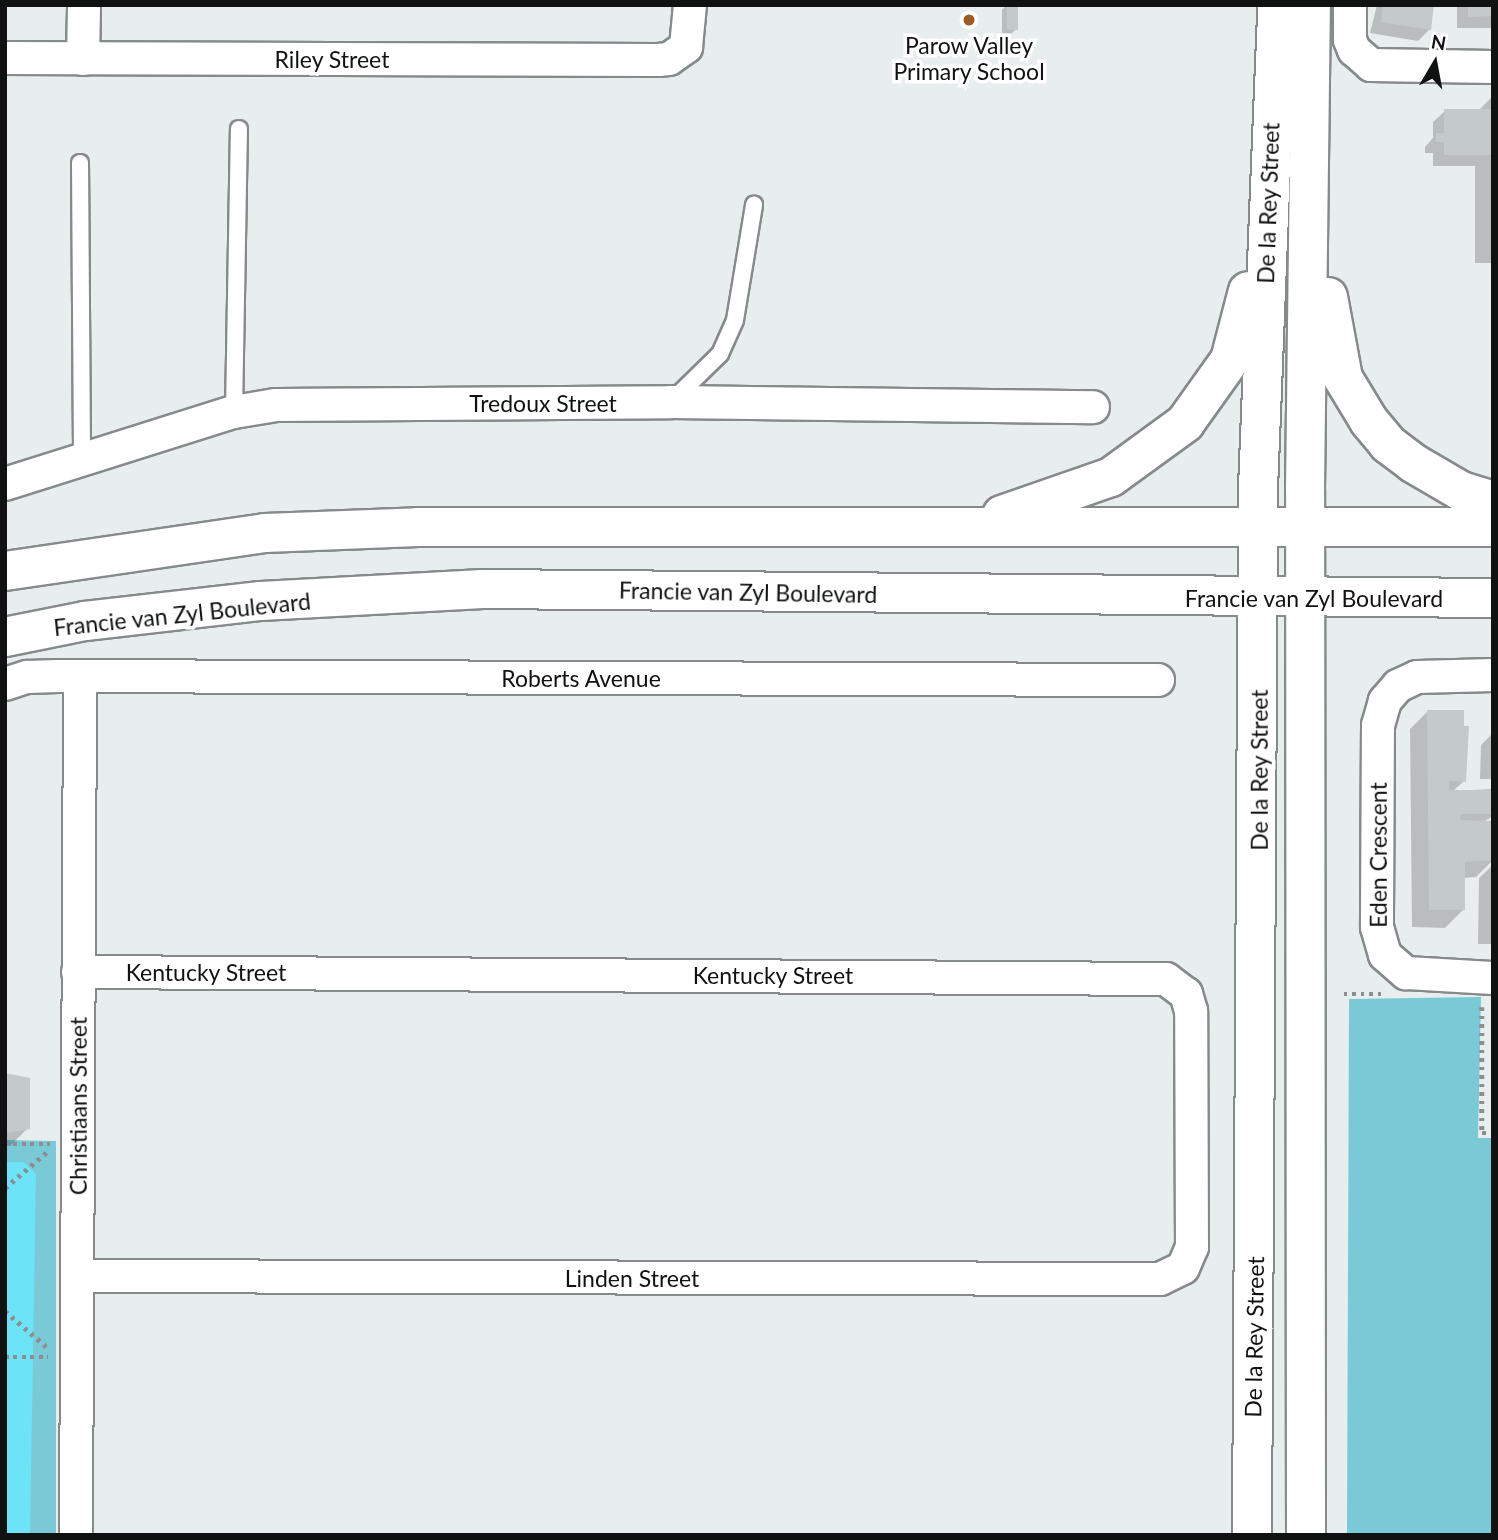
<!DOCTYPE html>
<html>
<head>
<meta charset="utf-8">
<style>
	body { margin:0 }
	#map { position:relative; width:1498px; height:1540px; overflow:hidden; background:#e8edee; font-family:Lato,sans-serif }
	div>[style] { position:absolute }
	.green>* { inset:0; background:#7ac9d6 }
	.water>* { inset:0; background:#6ce3f6 }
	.shadow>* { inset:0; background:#0003 }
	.building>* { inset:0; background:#c4c9ca }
	.path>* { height:4.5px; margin-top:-2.25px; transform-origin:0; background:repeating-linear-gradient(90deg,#8c8f90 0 3.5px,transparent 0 8.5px) }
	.roads { filter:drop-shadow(2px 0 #868a8b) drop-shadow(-2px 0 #868a8b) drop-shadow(0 2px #868a8b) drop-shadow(0 -2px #868a8b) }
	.lane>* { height:16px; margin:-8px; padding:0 8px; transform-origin:8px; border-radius:8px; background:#fff }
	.street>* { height:32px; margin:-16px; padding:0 16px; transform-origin:16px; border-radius:16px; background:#fff }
	.secondary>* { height:38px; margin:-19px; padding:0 19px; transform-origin:19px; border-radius:19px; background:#fff }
	.dots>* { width:19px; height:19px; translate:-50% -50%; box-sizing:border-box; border:4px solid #fff; border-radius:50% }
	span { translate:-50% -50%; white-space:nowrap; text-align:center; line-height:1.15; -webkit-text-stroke:7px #fff; paint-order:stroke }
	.poi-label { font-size:23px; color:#101212 }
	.street-label { font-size:23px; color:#101212 }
	.frame { position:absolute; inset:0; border:7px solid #101212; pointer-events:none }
	.north { position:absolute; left:1400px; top:28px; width:70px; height:70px; -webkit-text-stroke:5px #fff; paint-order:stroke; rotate:10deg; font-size:19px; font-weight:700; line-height:28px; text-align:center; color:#101212 }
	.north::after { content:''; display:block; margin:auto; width:24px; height:32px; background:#101212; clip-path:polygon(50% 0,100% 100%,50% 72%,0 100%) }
</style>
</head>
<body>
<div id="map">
	<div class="green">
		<div style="clip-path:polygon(1481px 997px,1478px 1138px,1493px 1138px,1493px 1535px,1347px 1535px,1349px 999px)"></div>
		<div style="clip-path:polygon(5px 1140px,56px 1141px,56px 1535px,5px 1535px)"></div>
	</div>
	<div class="water">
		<div style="clip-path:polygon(5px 1162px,24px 1162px,36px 1174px,30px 1535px,5px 1535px)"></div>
	</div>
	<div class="shadow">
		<div style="clip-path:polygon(1007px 5px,1017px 5px,1016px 29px,1011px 34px,1002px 34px,1002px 10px)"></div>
		<div style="clip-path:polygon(1377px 5px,1432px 5px,1430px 29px,1418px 41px,1370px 33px)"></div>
		<div style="clip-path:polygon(1457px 5px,1493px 5px,1493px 28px,1457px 28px)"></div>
		<div style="clip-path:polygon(1493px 96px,1493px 263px,1475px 263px,1475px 166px,1433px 166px,1433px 153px,1425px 153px,1425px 147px,1433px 138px,1433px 122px,1445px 111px,1478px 111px)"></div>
		<div style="clip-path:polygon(1428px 711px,1464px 781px,1453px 791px,1493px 789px,1493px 816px,1483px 822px,1493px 860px,1476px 877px,1464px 878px,1463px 910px,1445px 928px,1412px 927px,1410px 729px)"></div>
		<div style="clip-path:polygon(1493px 733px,1493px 779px,1480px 779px,1481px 745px)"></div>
		<div style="clip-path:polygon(1493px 865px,1493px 944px,1478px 944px,1479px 878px)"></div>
		<div style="clip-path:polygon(5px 1075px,28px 1128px,10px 1146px,5px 1146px)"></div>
	</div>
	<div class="building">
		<div style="clip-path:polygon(1007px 5px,1018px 5px,1018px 30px,1007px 30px)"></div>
		<div style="clip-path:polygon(1383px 5px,1434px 5px,1431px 30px,1381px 22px)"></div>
		<div style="clip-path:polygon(1468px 5px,1493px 5px,1493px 16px,1468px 17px)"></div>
		<div style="clip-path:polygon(1444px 109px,1493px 109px,1493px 155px,1444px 155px,1444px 142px,1436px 142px,1436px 133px,1444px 133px)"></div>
		<div style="clip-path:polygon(1427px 710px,1464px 710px,1464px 726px,1469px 726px,1466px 782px,1449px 781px,1449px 790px,1493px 790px,1493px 814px,1461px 814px,1460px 820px,1493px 821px,1493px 860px,1465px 862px,1465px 910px,1429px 910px)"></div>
		<div style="clip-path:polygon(5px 1073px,30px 1078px,30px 1129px,5px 1133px)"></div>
	</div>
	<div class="path">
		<div style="left:1344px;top:994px;width:41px"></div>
		<div style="left:1482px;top:1007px;width:126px;rotate:90deg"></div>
		<div style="left:1482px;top:1133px;width:11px"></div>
		<div style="left:5px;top:1144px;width:45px"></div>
		<div style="left:5px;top:1188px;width:55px;rotate:-40.6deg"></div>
		<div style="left:5px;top:1311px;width:55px;rotate:40.6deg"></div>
		<div style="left:5px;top:1357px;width:43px"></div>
	</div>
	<div class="roads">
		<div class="lane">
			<div style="left:80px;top:163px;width:296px;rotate:89.6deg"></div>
			<div style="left:673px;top:400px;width:66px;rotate:-44.4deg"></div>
			<div style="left:720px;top:354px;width:37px;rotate:-66deg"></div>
			<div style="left:735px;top:320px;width:117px;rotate:-80.6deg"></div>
			<div style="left:234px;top:412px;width:283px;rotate:-89deg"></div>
		</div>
		<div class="street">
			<div style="left:1350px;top:5px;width:35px;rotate:90deg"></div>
			<div style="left:1350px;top:40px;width:11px;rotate:68deg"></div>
			<div style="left:1354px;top:50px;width:23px;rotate:41deg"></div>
			<div style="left:1371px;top:65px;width:122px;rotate:0.9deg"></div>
			<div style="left:5px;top:58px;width:653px;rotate:0.18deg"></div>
			<div style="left:658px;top:60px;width:11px;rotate:-5deg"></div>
			<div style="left:669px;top:59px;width:21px;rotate:-35deg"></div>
			<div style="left:686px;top:47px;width:42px;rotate:-84.6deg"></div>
			<div style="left:83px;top:59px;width:54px;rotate:-88.9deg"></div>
			<div style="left:5px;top:484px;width:240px;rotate:-17.5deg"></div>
			<div style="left:234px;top:412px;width:43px;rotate:-9.5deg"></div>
			<div style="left:276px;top:405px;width:395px;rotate:-0.4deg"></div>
			<div style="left:671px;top:402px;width:422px;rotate:0.7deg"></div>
			<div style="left:1493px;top:675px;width:76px;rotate:178.5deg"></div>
			<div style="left:1417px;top:677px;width:21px;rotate:155deg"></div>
			<div style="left:1398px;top:686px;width:20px;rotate:131deg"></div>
			<div style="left:1385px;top:701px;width:25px;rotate:106deg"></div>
			<div style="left:1378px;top:725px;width:202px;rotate:90.3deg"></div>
			<div style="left:1377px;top:927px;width:29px;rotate:74deg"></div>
			<div style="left:1385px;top:955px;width:28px;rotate:41deg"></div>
			<div style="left:1406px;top:973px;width:87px;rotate:3.3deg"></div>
			<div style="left:5px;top:684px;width:23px;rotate:-18deg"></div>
			<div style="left:27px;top:677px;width:31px;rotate:-2deg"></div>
			<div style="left:58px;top:676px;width:1100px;rotate:0.21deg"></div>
			<div style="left:77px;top:1276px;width:1083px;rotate:0.16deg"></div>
			<div style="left:1160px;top:1279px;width:25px;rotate:-26deg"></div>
			<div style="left:1183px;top:1268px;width:23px;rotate:-67deg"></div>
			<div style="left:1192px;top:1247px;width:236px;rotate:-90.2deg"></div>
			<div style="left:1191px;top:1011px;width:18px;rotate:-106deg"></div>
			<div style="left:1186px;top:994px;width:25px;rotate:-143deg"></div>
			<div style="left:1166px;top:979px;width:1088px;rotate:-179.63deg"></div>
			<div style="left:76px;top:1535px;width:858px;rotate:-89.73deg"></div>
		</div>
		<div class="secondary">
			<div style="left:1328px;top:297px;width:82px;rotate:79.5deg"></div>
			<div style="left:1343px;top:378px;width:50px;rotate:58.8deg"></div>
			<div style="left:1369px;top:421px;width:30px;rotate:50deg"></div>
			<div style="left:1388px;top:444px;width:31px;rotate:37deg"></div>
			<div style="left:1413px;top:463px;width:56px;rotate:30.3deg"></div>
			<div style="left:1461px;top:491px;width:34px;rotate:17deg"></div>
			<div style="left:1002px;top:515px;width:115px;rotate:-19.2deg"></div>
			<div style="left:1111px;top:477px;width:92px;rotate:-36.1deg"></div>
			<div style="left:1185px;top:423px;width:77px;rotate:-54.5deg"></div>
			<div style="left:1230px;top:360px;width:71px;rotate:-75.4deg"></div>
			<div style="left:5px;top:571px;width:263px;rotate:-8.3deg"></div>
			<div style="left:265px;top:533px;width:153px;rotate:-2.2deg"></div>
			<div style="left:418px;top:527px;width:1075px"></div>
			<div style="left:5px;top:637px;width:82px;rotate:-11.3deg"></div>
			<div style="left:85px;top:621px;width:177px;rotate:-6.5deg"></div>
			<div style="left:261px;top:601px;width:222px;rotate:-3.1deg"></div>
			<div style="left:483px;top:589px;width:1010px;rotate:0.51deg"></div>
			<div style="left:1252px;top:1535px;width:1047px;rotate:-89.67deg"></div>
			<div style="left:1258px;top:488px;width:483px;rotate:-87.7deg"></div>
			<div style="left:1306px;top:1535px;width:1046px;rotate:-90.05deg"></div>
			<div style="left:1305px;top:489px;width:484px;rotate:-89.3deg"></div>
		</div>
	</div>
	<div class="dots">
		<div style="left:969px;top:20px;background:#9a5c22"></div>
	</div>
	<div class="poi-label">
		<span style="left:969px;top:58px">Parow Valley<br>Primary School</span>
	</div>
	<div class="street-label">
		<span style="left:332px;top:59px">Riley Street</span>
		<span style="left:1268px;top:203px;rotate:-88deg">De la Rey Street</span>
		<span style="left:543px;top:403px">Tredoux Street</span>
		<span style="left:748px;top:592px;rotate:1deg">Francie van Zyl Boulevard</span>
		<span style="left:1314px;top:598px">Francie van Zyl Boulevard</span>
		<span style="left:182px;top:614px;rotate:-6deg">Francie van Zyl Boulevard</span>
		<span style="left:581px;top:678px">Roberts Avenue</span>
		<span style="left:1259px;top:770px;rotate:-90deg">De la Rey Street</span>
		<span style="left:1378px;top:855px;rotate:-90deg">Eden Crescent</span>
		<span style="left:206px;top:972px">Kentucky Street</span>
		<span style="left:773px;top:975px">Kentucky Street</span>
		<span style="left:78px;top:1106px;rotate:-90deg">Christiaans Street</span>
		<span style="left:632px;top:1278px">Linden Street</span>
		<span style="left:1254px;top:1337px;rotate:-89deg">De la Rey Street</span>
	</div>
	<div class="frame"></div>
	<div class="north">N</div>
</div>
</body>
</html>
